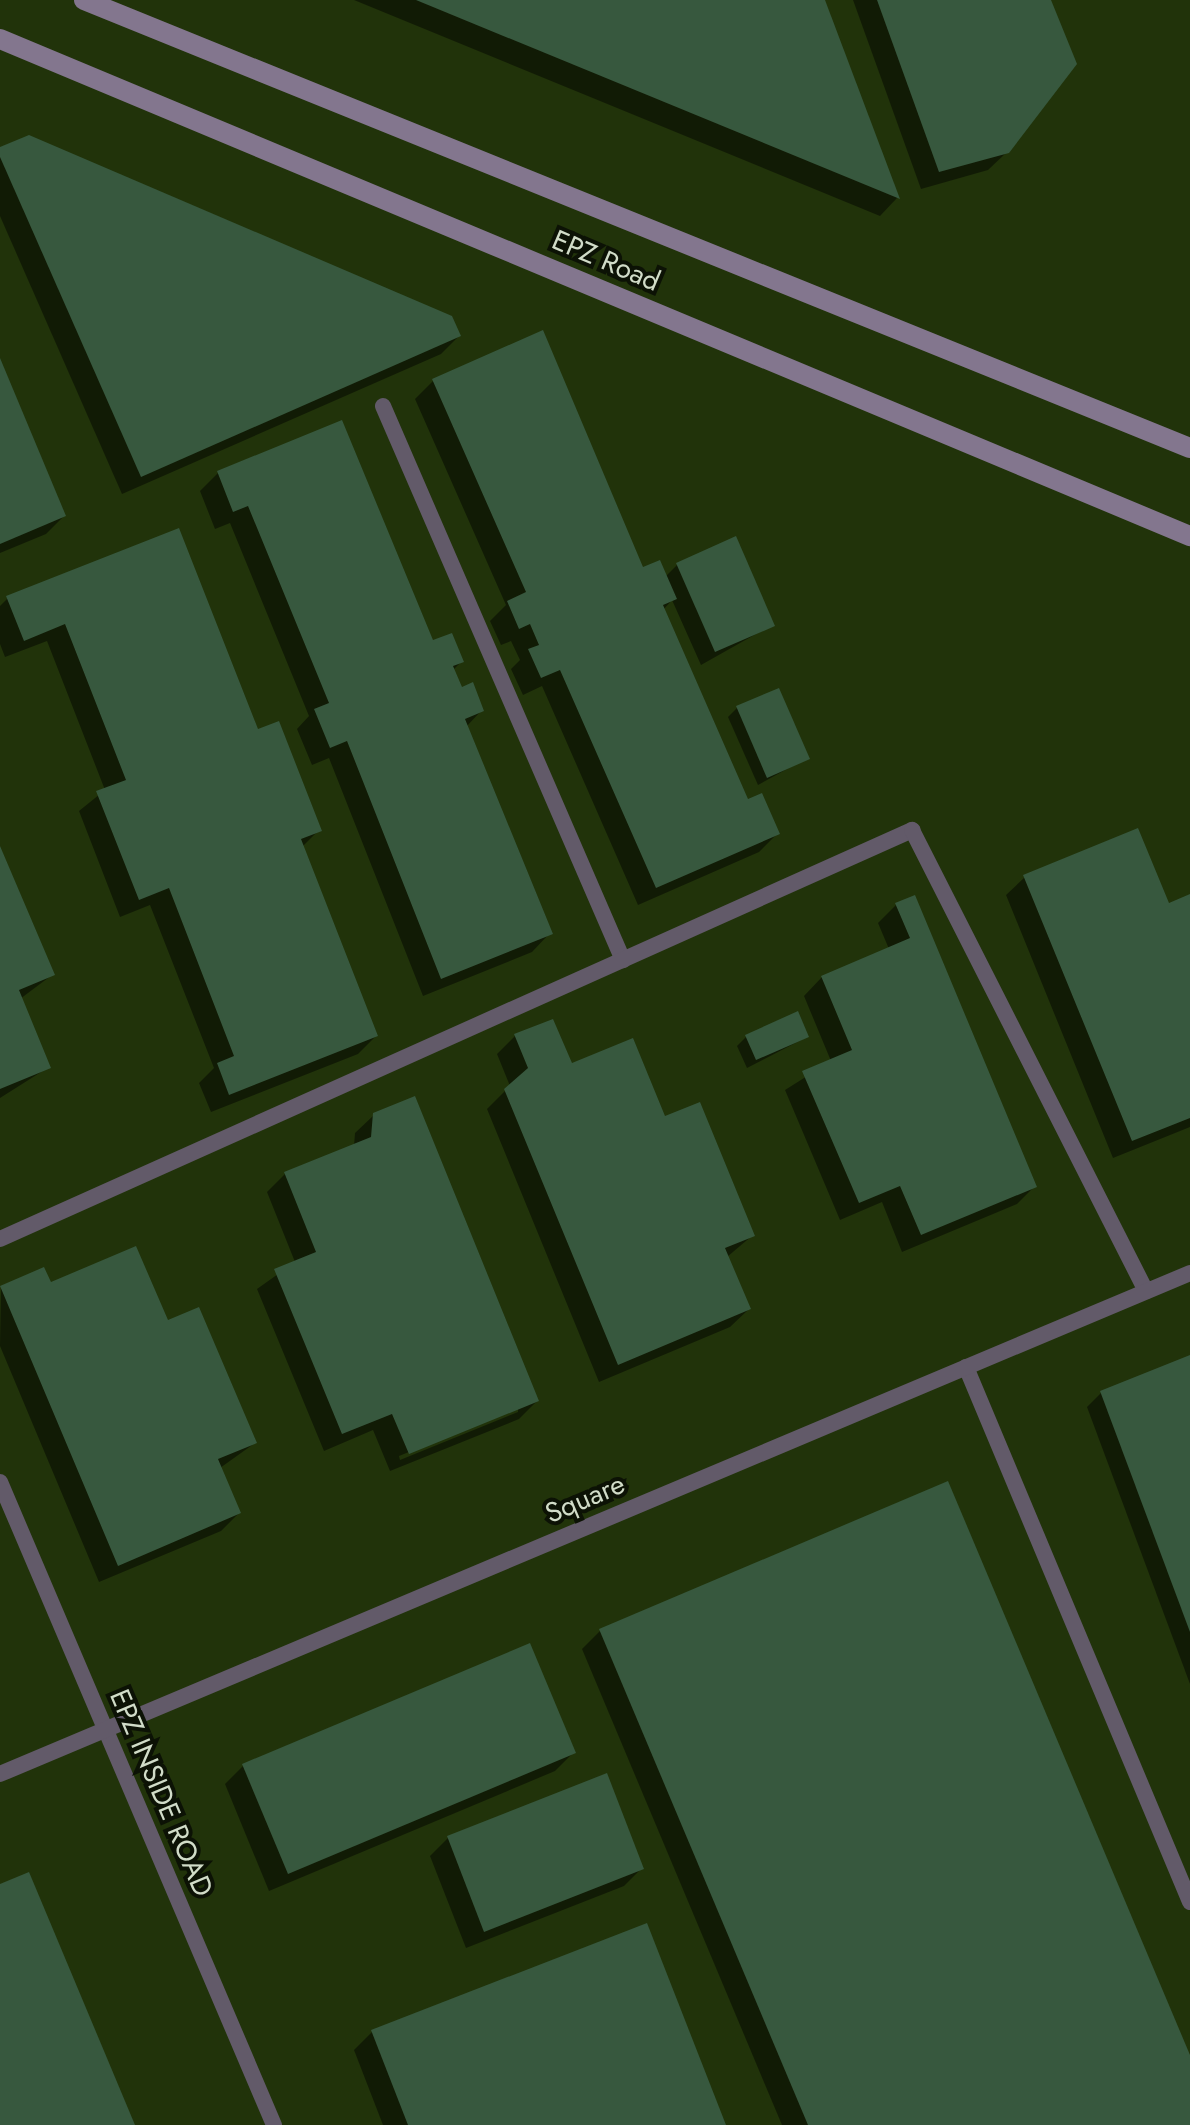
<!DOCTYPE html>
<html>
<head>
<meta charset="utf-8">
<style>
	body { margin:0 }
	#map { position:relative; width:1190px; height:2125px; overflow:hidden; background:#1d2c0b; font-family:Jost,sans-serif }
	div>[style] { position:absolute }
	.built>* { inset:0; background:#21330a }
	.shadow>* { inset:0; background:#0007 }
	.building>* { inset:0; background:#37583e }
	.lane>* { height:16px; margin:-8px; padding:0 8px; transform-origin:8px; border-radius:8px; background:#625a69 }
	.secondary>* { height:20px; margin:-10px; padding:0 10px; transform-origin:10px; border-radius:10px; background:#83768e }
	span { translate:-50% -50%; white-space:nowrap; text-align:center; line-height:1.15; -webkit-text-stroke:8px #0c1205; paint-order:stroke }
	.street-label { font-size:28px; color:#d1dcc8 }
</style>
</head>
<body>
<div id="map">
	<div class="built">
		<div style="clip-path:polygon(0 0,1190px 0,1190px 2125px,0 2125px)"></div>
	</div>
	<div class="shadow">
		<div style="clip-path:polygon(354px 0,823px 0,897px 198px,880px 216px)"></div>
		<div style="clip-path:polygon(853px 0,1049px 0,1007px 152px,988px 170px,921px 189px)"></div>
		<div style="clip-path:polygon(0 149px,459px 336px,441px 354px,122px 494px,0 216px)"></div>
		<div style="clip-path:polygon(0 363px,64px 516px,46px 534px,0 553px)"></div>
		<div style="clip-path:polygon(433px 381px,642px 570px,665px 577px,677px 565px,772px 625px,701px 665px,672px 600px,663px 610px,747px 802px,778px 833px,759px 852px,638px 905px,542px 686px,523px 695px,511px 669px,520px 660px,511px 641px,501px 645px,490px 621px,506px 605px,415px 399px)"></div>
		<div style="clip-path:polygon(218px 473px,461px 662px,453px 670px,461px 690px,482px 710px,466px 727px,550px 933px,532px 952px,423px 996px,329px 758px,312px 765px,297px 729px,309px 716px,230px 523px,215px 529px,200px 491px)"></div>
		<div style="clip-path:polygon(178px 531px,257px 732px,319px 830px,302px 847px,376px 1036px,358px 1054px,211px 1112px,199px 1083px,214px 1068px,150px 905px,120px 917px,79px 811px,105px 790px,47px 641px,5px 657px,0 644px,0 606px,8px 598px)"></div>
		<div style="clip-path:polygon(737px 708px,807px 758px,758px 785px,728px 717px)"></div>
		<div style="clip-path:polygon(0 851px,52px 975px,20px 999px,49px 1067px,0 1098px)"></div>
		<div style="clip-path:polygon(1025px 877px,1168px 905px,1190px 896px,1190px 1127px,1113px 1158px,1006px 895px)"></div>
		<div style="clip-path:polygon(896px 905px,1035px 1186px,1017px 1204px,902px 1252px,882px 1202px,840px 1220px,785px 1090px,831px 1061px,804px 996px,822px 977px,889px 949px,878px 923px)"></div>
		<div style="clip-path:polygon(515px 1036px,664px 1119px,753px 1235px,727px 1257px,749px 1309px,730px 1327px,599px 1382px,487px 1109px,510px 1086px,497px 1054px)"></div>
		<div style="clip-path:polygon(746px 1037px,807px 1037px,747px 1068px,737px 1046px)"></div>
		<div style="clip-path:polygon(evenodd,374px 1115px,537px 1401px,519px 1419px,390px 1471px,373px 1430px,324px 1451px,257px 1289px,295px 1262px,267px 1192px,285px 1174px,354px 1146px,355px 1133px,374px 1115px,518px 1408px,518px 1412px,400px 1460px,399px 1456px,518px 1408px)"></div>
		<div style="clip-path:polygon(1px 1287px,166px 1323px,255px 1443px,220px 1468px,239px 1513px,221px 1531px,99px 1582px,0 1346px)"></div>
		<div style="clip-path:polygon(1190px 1357px,1190px 1684px,1087px 1407px,1101px 1393px)"></div>
		<div style="clip-path:polygon(600px 1631px,1190px 2060px,1190px 2125px,782px 2125px,582px 1649px)"></div>
		<div style="clip-path:polygon(529px 1646px,574px 1752px,555px 1771px,269px 1891px,225px 1784px,243px 1766px)"></div>
		<div style="clip-path:polygon(448px 1838px,642px 1868px,624px 1886px,466px 1948px,430px 1856px)"></div>
		<div style="clip-path:polygon(372px 2032px,724px 2125px,383px 2125px,354px 2050px)"></div>
	</div>
	<div class="building">
		<div style="clip-path:polygon(416px 0,825px 0,900px 199px)"></div>
		<div style="clip-path:polygon(877px 0,1051px 0,1077px 64px,1009px 153px,939px 172px)"></div>
		<div style="clip-path:polygon(29px 135px,452px 316px,461px 336px,141px 477px,0 157px,0 147px)"></div>
		<div style="clip-path:polygon(543px 330px,643px 567px,660px 560px,677px 599px,663px 605px,748px 799px,762px 793px,780px 834px,656px 888px,560px 670px,541px 678px,528px 649px,539px 645px,530px 624px,519px 629px,507px 601px,526px 592px,432px 379px)"></div>
		<div style="clip-path:polygon(0 358px,66px 516px,0 544px)"></div>
		<div style="clip-path:polygon(342px 420px,433px 640px,452px 633px,464px 662px,453px 666px,462px 687px,473px 682px,484px 711px,465px 719px,553px 934px,441px 979px,347px 741px,330px 748px,314px 709px,329px 703px,248px 506px,233px 512px,217px 471px)"></div>
		<div style="clip-path:polygon(179px 528px,258px 729px,279px 721px,322px 831px,301px 839px,378px 1036px,229px 1095px,217px 1063px,234px 1056px,169px 888px,139px 900px,96px 791px,126px 780px,65px 624px,24px 641px,6px 596px)"></div>
		<div style="clip-path:polygon(736px 536px,775px 626px,715px 652px,676px 563px)"></div>
		<div style="clip-path:polygon(779px 688px,810px 759px,767px 778px,736px 706px)"></div>
		<div style="clip-path:polygon(1138px 828px,1169px 903px,1190px 894px,1190px 1118px,1132px 1141px,1023px 875px)"></div>
		<div style="clip-path:polygon(0 846px,55px 975px,19px 990px,51px 1068px,0 1089px)"></div>
		<div style="clip-path:polygon(915px 895px,1037px 1187px,921px 1235px,900px 1186px,859px 1203px,802px 1071px,852px 1050px,821px 976px,910px 938px,895px 903px)"></div>
		<div style="clip-path:polygon(798px 1011px,809px 1037px,756px 1060px,745px 1035px)"></div>
		<div style="clip-path:polygon(553px 1019px,572px 1063px,633px 1038px,665px 1116px,700px 1102px,755px 1236px,725px 1248px,751px 1309px,618px 1365px,504px 1089px,528px 1068px,514px 1034px)"></div>
		<div style="clip-path:polygon(415px 1096px,539px 1401px,409px 1454px,392px 1414px,342px 1434px,274px 1269px,316px 1252px,284px 1172px,371px 1137px,373px 1113px)"></div>
		<div style="clip-path:polygon(136px 1246px,168px 1320px,199px 1307px,257px 1443px,218px 1459px,241px 1513px,118px 1566px,0 1286px,44px 1267px,51px 1282px)"></div>
		<div style="clip-path:polygon(1190px 1355px,1190px 1632px,1100px 1391px)"></div>
		<div style="clip-path:polygon(948px 1481px,1190px 2055px,1190px 2125px,808px 2125px,599px 1629px)"></div>
		<div style="clip-path:polygon(530px 1643px,576px 1753px,288px 1874px,242px 1764px)"></div>
		<div style="clip-path:polygon(607px 1773px,644px 1869px,484px 1932px,447px 1836px)"></div>
		<div style="clip-path:polygon(29px 1872px,135px 2125px,0 2125px,0 1884px)"></div>
		<div style="clip-path:polygon(647px 1923px,726px 2125px,408px 2125px,371px 2030px)"></div>
	</div>
	<div class="lane">
		<div style="left:383px;top:406px;width:604px;rotate:66.58deg"></div>
		<div style="left:0;top:1239px;width:1000px;rotate:-24.15deg"></div>
		<div style="left:912px;top:830px;width:517px;rotate:63.09deg"></div>
		<div style="left:966px;top:1367px;width:580px;rotate:67.28deg"></div>
		<div style="left:0;top:1482px;width:699px;rotate:66.92deg"></div>
		<div style="left:0;top:1774px;width:1291px;rotate:-22.83deg"></div>
	</div>
	<div class="secondary">
		<div style="left:84px;top:0;width:1193px;rotate:22.05deg"></div>
		<div style="left:0;top:39px;width:1290px;rotate:22.67deg"></div>
	</div>
	<div class="street-label">
		<span style="left:606px;top:261px;rotate:23deg">EPZ Road</span>
		<span style="left:585px;top:1499px;rotate:-23deg">Square</span>
		<span style="left:161px;top:1793px;rotate:67deg">EPZ INSIDE ROAD</span>
	</div>
</div>
</body>
</html>
